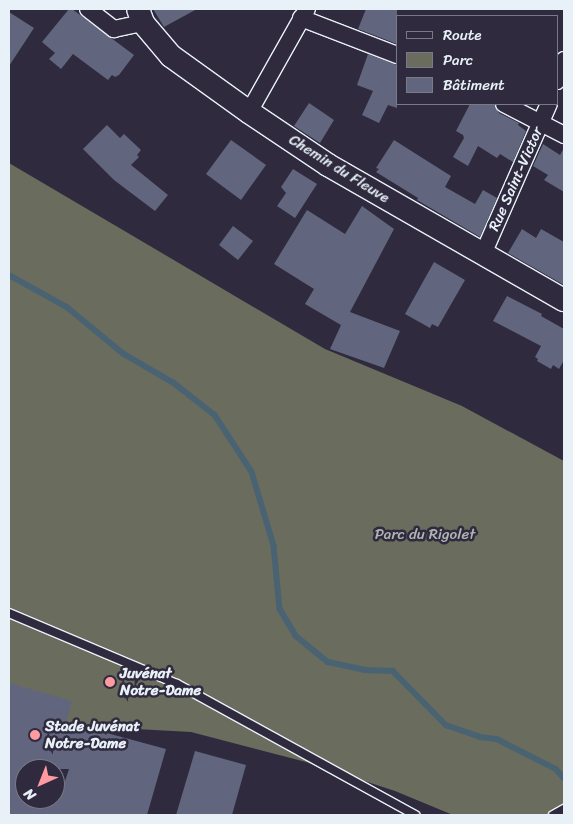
<!DOCTYPE html>
<html>
<head>
<meta charset="utf-8">
<style>
	body { margin:0 }
	#map { position:relative; width:573px; height:824px; overflow:hidden; background:#2f2a3d; font-family:Sriracha,sans-serif }
	div>[style] { position:absolute }
	.green>* { inset:0; background:#6a6c5e }
	.stream>* { height:5.5px; margin:-2.75px; padding:0 2.75px; transform-origin:2.75px; border-radius:2.75px; background:#4a6373 }
	.building>* { inset:0; background:#62657e }
	.roads { filter:drop-shadow(1px 0 #e8f1f8) drop-shadow(-1px 0 #e8f1f8) drop-shadow(0 1px #e8f1f8) drop-shadow(0 -1px #e8f1f8) }
	.lane>* { height:8px; margin:-4px; padding:0 4px; transform-origin:4px; border-radius:4px; background:#2f2a3d }
	.street>* { height:16px; margin:-8px; padding:0 8px; transform-origin:8px; border-radius:8px; background:#2f2a3d }
	.secondary>* { height:22px; margin:-11px; padding:0 11px; transform-origin:11px; border-radius:11px; background:#2f2a3d }
	.dots>* { width:14px; height:14px; translate:-50% -50%; box-sizing:border-box; border:2px solid #2f2a3d; border-radius:50% }
	span { translate:-50% -50%; white-space:nowrap; text-align:center; line-height:1.15; -webkit-text-stroke:5px #2f2a3d; paint-order:stroke }
	.street-label { font-size:15px; color:#e8f1f8 }
	.park-label { font-size:15px; color:#afb5b3 }
	.poi-label { font-size:15px; color:#e8f1f8; font-weight:700 }
	.left { translate:0 -50%; text-align:left }
	.frame { position:absolute; inset:0; border:10px solid #e8f1f8; pointer-events:none }
	.legend { position:absolute; left:396px; top:15px; width:162px; height:90px; box-sizing:border-box; background:#2f2a3d; border:1px solid #797a88; margin:0; padding:6px 9px; list-style:none; font-size:15px; color:#e8f1f8 }
	.legend li { display:flex; align-items:center; gap:10px; height:25px }
	.legend b { width:25px; border:1px solid #797a88 }
	.north { position:absolute; left:15px; top:759px; width:50px; height:50px; box-sizing:border-box; background:#2f2a3d; border:1px solid #797a88; border-radius:50%; rotate:224deg; font-size:14px; font-weight:700; line-height:20px; text-align:center; color:#e8f1f8 }
	.north::after { content:''; display:block; margin:auto; width:18px; height:22px; background:#ff9aa2; clip-path:polygon(50% 0,100% 100%,50% 72%,0 100%) }
</style>
</head>
<body>
<div id="map">
	<div class="green">
		<div style="clip-path:polygon(9px 163px,325px 349px,462px 406px,564px 461px,564px 815px,453px 815px,395px 791px,306px 762px,191px 732px,99px 727px,76px 744px,9px 709px)"></div>
	</div>
	<div class="stream">
		<div style="left:9px;top:275px;width:66px;rotate:28.9deg"></div>
		<div style="left:67px;top:307px;width:74px;rotate:39.5deg"></div>
		<div style="left:124px;top:354px;width:58px;rotate:30.1deg"></div>
		<div style="left:174px;top:383px;width:52px;rotate:38deg"></div>
		<div style="left:215px;top:415px;width:68px;rotate:57deg"></div>
		<div style="left:252px;top:472px;width:77px;rotate:73.4deg"></div>
		<div style="left:274px;top:546px;width:63px;rotate:84.6deg"></div>
		<div style="left:280px;top:609px;width:31px;rotate:59deg"></div>
		<div style="left:296px;top:636px;width:41px;rotate:39.1deg"></div>
		<div style="left:328px;top:662px;width:38px;rotate:12deg"></div>
		<div style="left:365px;top:670px;width:28px;rotate:2deg"></div>
		<div style="left:393px;top:671px;width:76px;rotate:45.5deg"></div>
		<div style="left:446px;top:725px;width:36px;rotate:19deg"></div>
		<div style="left:480px;top:737px;width:17px;rotate:7deg"></div>
		<div style="left:497px;top:739px;width:66px;rotate:27deg"></div>
		<div style="left:556px;top:769px;width:12px;rotate:48deg"></div>
	</div>
	<div class="building">
		<div style="clip-path:polygon(69px 9px,72px 9px,134px 55px,119px 75px,115px 77px,112px 75px,108px 80px,73px 54px,61px 69px,49px 59px,55px 53px,42px 42px)"></div>
		<div style="clip-path:polygon(153px 9px,197px 9px,164px 27px)"></div>
		<div style="clip-path:polygon(366px 9px,397px 9px,397px 44px,358px 29px)"></div>
		<div style="clip-path:polygon(9px 12px,34px 28px,9px 66px)"></div>
		<div style="clip-path:polygon(368px 54px,397px 65px,397px 108px,388px 105px,379px 123px,362px 115px,373px 91px,357px 85px)"></div>
		<div style="clip-path:polygon(309px 103px,334px 120px,320px 143px,294px 126px)"></div>
		<div style="clip-path:polygon(470px 104px,494px 104px,499px 113px,519px 123px,518px 125px,526px 131px,513px 162px,500px 154px,497px 158px,478px 146px,468px 166px,453px 157px,464px 138px,463px 135px,456px 131px)"></div>
		<div style="clip-path:polygon(107px 125px,120px 138px,124px 134px,141px 150px,137px 155px,139px 157px,131px 165px,168px 195px,155px 211px,114px 180px,83px 149px)"></div>
		<div style="clip-path:polygon(231px 140px,266px 165px,241px 200px,206px 174px)"></div>
		<div style="clip-path:polygon(394px 140px,451px 176px,445px 187px,475px 204px,483px 190px,497px 198px,480px 237px,417px 200px,418px 198px,376px 172px,379px 169px,376px 168px)"></div>
		<div style="clip-path:polygon(543px 144px,560px 155px,564px 148px,564px 192px,544px 180px,548px 175px,533px 166px)"></div>
		<div style="clip-path:polygon(293px 169px,317px 184px,295px 218px,277px 206px,286px 193px,281px 187px)"></div>
		<div style="clip-path:polygon(362px 206px,394px 229px,350px 312px,400px 331px,384px 368px,330px 349px,341px 325px,305px 304px,314px 289px,274px 264px,307px 210px,345px 234px)"></div>
		<div style="clip-path:polygon(233px 226px,253px 241px,238px 260px,219px 245px)"></div>
		<div style="clip-path:polygon(522px 229px,536px 238px,541px 229px,564px 242px,564px 285px,508px 253px)"></div>
		<div style="clip-path:polygon(434px 262px,465px 280px,438px 327px,432px 324px,430px 328px,405px 314px)"></div>
		<div style="clip-path:polygon(507px 296px,542px 314px,541px 316px,564px 329px,564px 360px,559px 369px,553px 365px,551px 369px,537px 361px,538px 359px,535px 357px,541px 346px,493px 321px)"></div>
		<div style="clip-path:polygon(evenodd,9px 683px,72px 701px,66px 722px,166px 749px,147px 815px,9px 815px,9px 683px,25px 769px,69px 769px,59px 799px,25px 799px,25px 769px)"></div>
		<div style="clip-path:polygon(195px 751px,246px 765px,232px 815px,176px 815px)"></div>
	</div>
	<div class="roads">
		<div class="lane">
			<div style="left:9px;top:613px;width:182px;rotate:22.9deg"></div>
			<div style="left:177px;top:684px;width:272px;rotate:28.8deg"></div>
			<div style="left:553px;top:815px;width:13px;rotate:-29deg"></div>
		</div>
		<div class="street">
			<div style="left:88px;top:9px;width:33px;rotate:38deg"></div>
			<div style="left:114px;top:29px;width:30px;rotate:-12deg"></div>
			<div style="left:301px;top:18px;width:103px;rotate:21.1deg"></div>
			<div style="left:557px;top:81px;width:22px;rotate:-72deg"></div>
			<div style="left:504px;top:104px;width:68px;rotate:27.3deg"></div>
			<div style="left:249px;top:112px;width:118px;rotate:-60.6deg"></div>
			<div style="left:483px;top:254px;width:164px;rotate:-66.3deg"></div>
		</div>
		<div class="secondary">
			<div style="left:138px;top:9px;width:15px;rotate:70deg"></div>
			<div style="left:143px;top:23px;width:43px;rotate:49.7deg"></div>
			<div style="left:171px;top:56px;width:96px;rotate:35.7deg"></div>
			<div style="left:249px;top:112px;width:95px;rotate:33.9deg"></div>
			<div style="left:328px;top:165px;width:272px;rotate:29.8deg"></div>
		</div>
	</div>
	<div class="dots">
		<div style="left:110px;top:682px;background:#ff9aa2"></div>
		<div style="left:35px;top:735px;background:#ff9aa2"></div>
	</div>
	<div class="street-label">
		<span style="left:339px;top:169px;rotate:32deg">Chemin du Fleuve</span>
		<span style="left:516px;top:179px;rotate:-66deg">Rue Saint-Victor</span>
	</div>
	<div class="park-label">
		<span style="left:425px;top:535px">Parc du Rigolet</span>
	</div>
	<div class="poi-label">
		<span class="left" style="left:120px;top:682px">Juvénat<br>Notre-Dame</span>
		<span class="left" style="left:45px;top:735px">Stade Juvénat<br>Notre-Dame</span>
	</div>
	<div class="frame"></div>
	<ul class="legend">
	<li><b style="height:6px;background:#2f2a3d"></b>Route</li>
	<li><b style="height:14px;background:#6a6c5e"></b>Parc</li>
	<li><b style="height:14px;background:#62657e"></b>Bâtiment</li>
	</ul>
	<div class="north">N</div>
</div>
</body>
</html>
